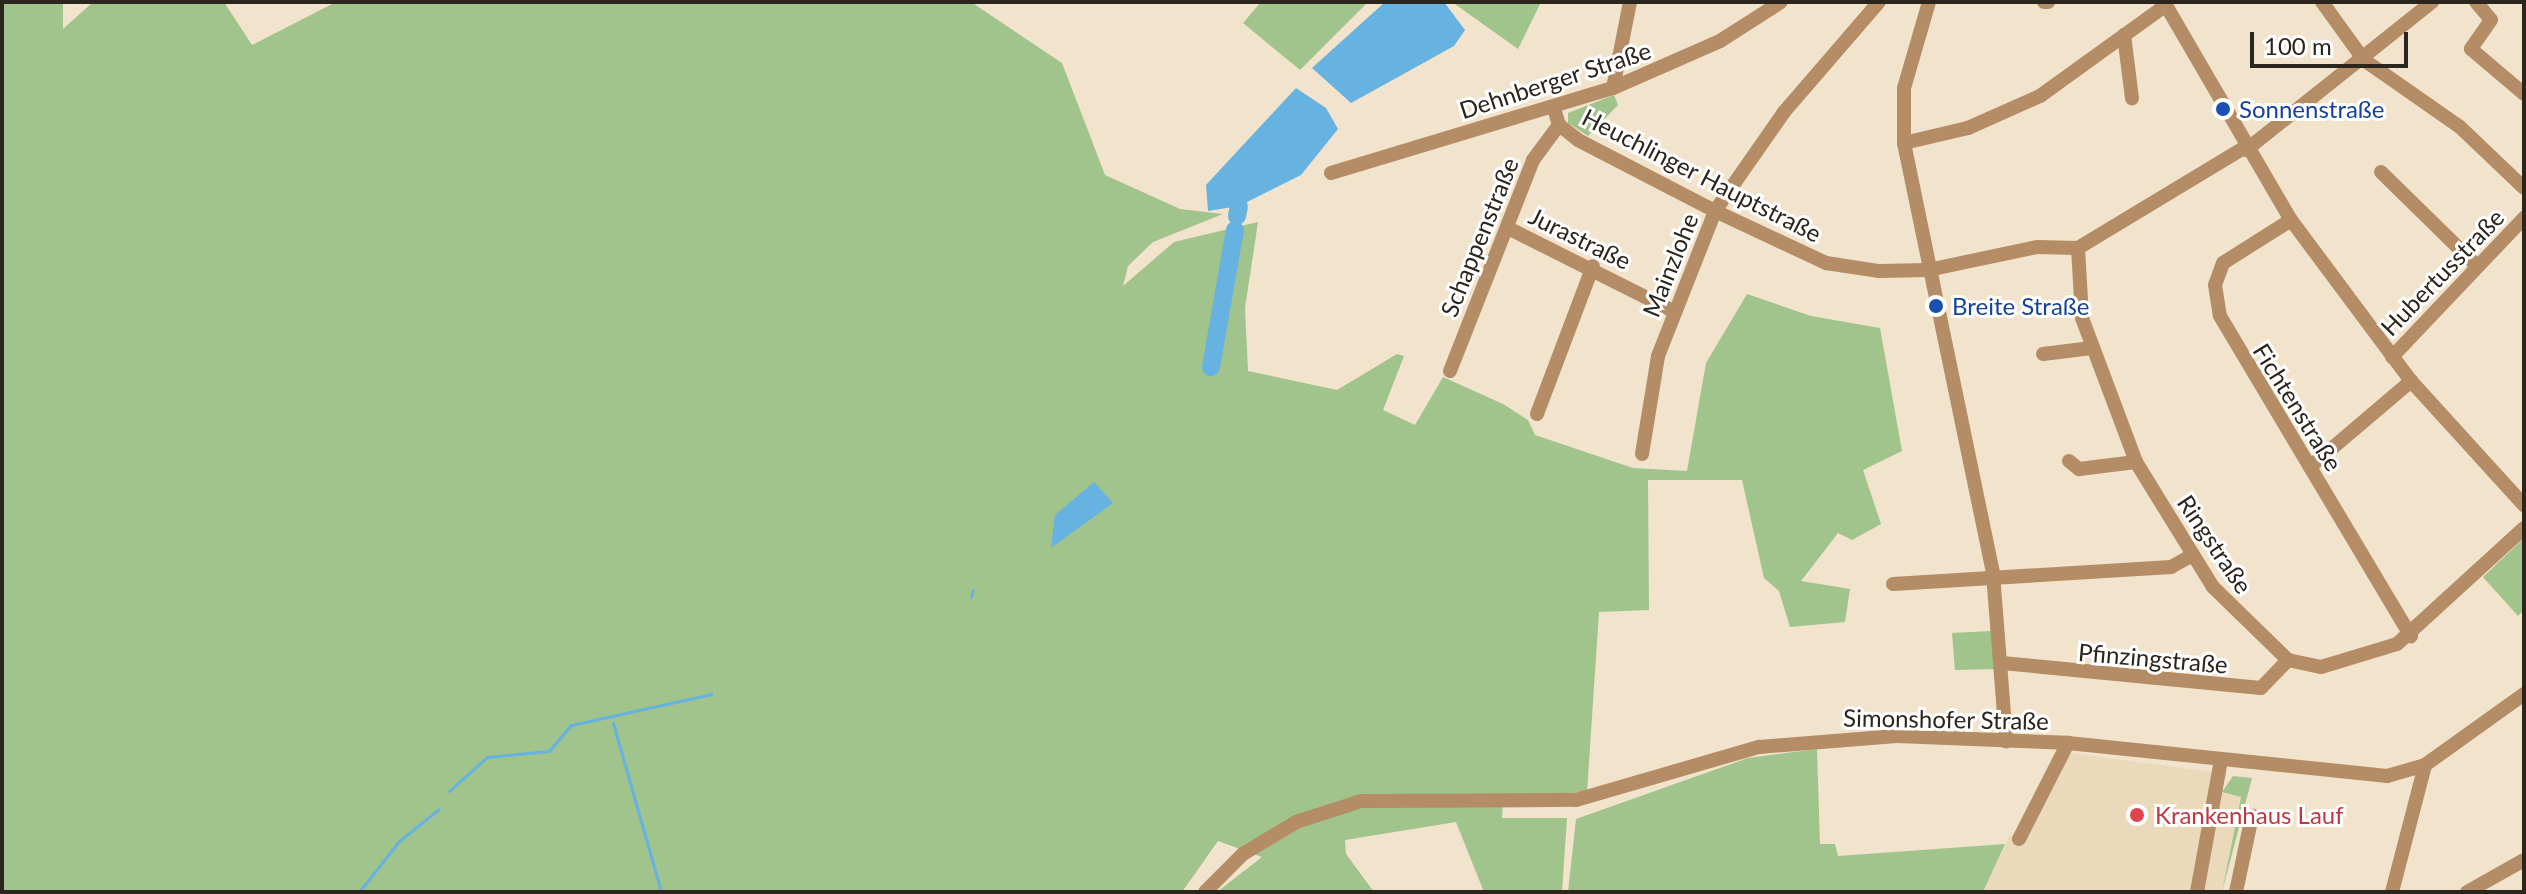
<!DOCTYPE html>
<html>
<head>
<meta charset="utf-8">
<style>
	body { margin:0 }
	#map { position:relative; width:2526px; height:894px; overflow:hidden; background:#f1e3cc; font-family:Lato,sans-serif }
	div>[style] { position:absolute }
	.built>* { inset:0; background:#ead9bb }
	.green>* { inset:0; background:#a1c38c }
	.water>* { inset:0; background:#66b2e1 }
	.stream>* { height:3px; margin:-1.5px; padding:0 1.5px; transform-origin:1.5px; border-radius:1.5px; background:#66b2e1 }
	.river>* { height:18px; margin:-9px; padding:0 9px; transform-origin:9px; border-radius:9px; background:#66b2e1 }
	.minor>* { height:14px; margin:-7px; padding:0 7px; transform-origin:7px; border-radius:7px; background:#b48c65 }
	.dots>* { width:22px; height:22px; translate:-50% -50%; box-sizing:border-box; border:4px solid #fff; border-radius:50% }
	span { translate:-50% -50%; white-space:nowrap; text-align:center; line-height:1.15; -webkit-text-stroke:6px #fff; paint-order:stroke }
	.street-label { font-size:24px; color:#2b261d }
	.transit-label { font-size:24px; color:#164399 }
	.left { translate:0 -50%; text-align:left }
	.health-label { font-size:24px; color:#be3a42 }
	.frame { position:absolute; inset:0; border:4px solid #2b261d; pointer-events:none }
	.scale { position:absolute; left:2250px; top:32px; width:158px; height:36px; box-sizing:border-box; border:4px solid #2b261d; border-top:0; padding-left:10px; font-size:24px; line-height:28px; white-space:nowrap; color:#2b261d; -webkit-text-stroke:6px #fff; paint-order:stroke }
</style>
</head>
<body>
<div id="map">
	<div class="built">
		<div style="clip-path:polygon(2070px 753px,2213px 772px,2212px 790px,2241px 796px,2222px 892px,1983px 892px,2010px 835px,2022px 840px)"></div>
	</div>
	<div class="green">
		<div style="clip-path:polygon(2px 2px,63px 2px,63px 29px,93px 2px,224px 2px,252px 45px,336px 2px,971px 2px,1062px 63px,1105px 175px,1180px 209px,1223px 214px,1153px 242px,1128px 266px,1123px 286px,1174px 242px,1258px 222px,1245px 308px,1248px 371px,1337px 390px,1397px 354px,1404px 356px,1383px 410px,1415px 425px,1443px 377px,1503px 404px,1528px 420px,1535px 435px,1633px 468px,1687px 471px,1706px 363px,1747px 294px,1811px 316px,1880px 328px,1902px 451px,1863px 470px,1881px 524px,1852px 540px,1838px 533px,1801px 581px,1850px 589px,1845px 622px,1790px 627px,1779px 591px,1764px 578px,1742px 480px,1648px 480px,1649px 610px,1599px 612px,1587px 792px,1503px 796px,1502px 818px,1567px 818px,1562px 892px,1484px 892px,1456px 822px,1345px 840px,1346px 854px,1374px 892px,1217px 892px,1262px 857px,1218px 841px,1182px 892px,2px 892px)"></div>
		<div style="clip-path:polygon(1261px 2px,1368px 2px,1300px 70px,1243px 23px)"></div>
		<div style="clip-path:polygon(1452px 2px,1541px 2px,1518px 49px)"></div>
		<div style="clip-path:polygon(1614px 95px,1618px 105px,1588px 136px,1568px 123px,1568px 113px)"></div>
		<div style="clip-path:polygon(2524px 538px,2524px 610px,2518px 616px,2483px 577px)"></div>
		<div style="clip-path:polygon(1992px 631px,1996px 669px,1955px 670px,1952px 633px)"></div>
		<div style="clip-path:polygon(1817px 749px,1820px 844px,1835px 844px,1838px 856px,2005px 844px,1983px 892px,1568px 892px,1576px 819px,1748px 758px)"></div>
		<div style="clip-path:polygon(2233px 776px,2252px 778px,2222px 892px,2241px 797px,2222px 792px)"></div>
	</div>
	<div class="water">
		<div style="clip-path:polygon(1385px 2px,1444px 2px,1465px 30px,1454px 46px,1351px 103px,1312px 68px)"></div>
		<div style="clip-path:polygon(1296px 88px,1326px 108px,1338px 129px,1301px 175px,1239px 206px,1208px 211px,1206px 185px)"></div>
		<div style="clip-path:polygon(1094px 482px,1113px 503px,1051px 548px,1055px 515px)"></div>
	</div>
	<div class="stream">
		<div style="left:972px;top:592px;width:2px;rotate:-63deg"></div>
		<div style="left:971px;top:596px;width:2px;rotate:-63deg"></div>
		<div style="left:613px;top:723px;width:176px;rotate:74.1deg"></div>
		<div style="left:449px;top:791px;width:51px;rotate:-41.8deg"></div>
		<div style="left:487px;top:757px;width:62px;rotate:-5.5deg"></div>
		<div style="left:549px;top:751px;width:34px;rotate:-50deg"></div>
		<div style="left:571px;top:725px;width:144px;rotate:-12.4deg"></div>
		<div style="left:359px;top:892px;width:65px;rotate:-51.9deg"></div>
		<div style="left:399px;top:841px;width:51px;rotate:-38.7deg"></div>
	</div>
	<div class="river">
		<div style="left:1237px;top:216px;width:10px;rotate:-79deg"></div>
		<div style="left:1211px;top:367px;width:139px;rotate:-80.1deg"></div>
	</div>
	<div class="minor">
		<div style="left:1929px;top:2px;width:90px;rotate:106.2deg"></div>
		<div style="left:1904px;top:88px;width:55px;rotate:90deg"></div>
		<div style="left:1904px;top:143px;width:440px;rotate:78.3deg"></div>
		<div style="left:1993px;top:574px;width:168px;rotate:85.5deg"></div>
		<div style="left:2044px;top:2px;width:4px"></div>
		<div style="left:2164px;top:2px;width:252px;rotate:59.8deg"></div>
		<div style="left:2291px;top:220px;width:201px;rotate:53.3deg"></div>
		<div style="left:2411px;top:381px;width:168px;rotate:47.7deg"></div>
		<div style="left:2322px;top:2px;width:72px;rotate:54.1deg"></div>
		<div style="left:2364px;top:60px;width:117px;rotate:34.9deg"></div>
		<div style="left:2460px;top:127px;width:88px;rotate:43.6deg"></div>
		<div style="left:2476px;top:2px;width:23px;rotate:50deg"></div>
		<div style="left:2491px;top:20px;width:35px;rotate:125deg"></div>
		<div style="left:2471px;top:49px;width:70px;rotate:40.3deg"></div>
		<div style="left:2124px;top:35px;width:64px;rotate:82.8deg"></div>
		<div style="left:1613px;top:88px;width:88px;rotate:-78.8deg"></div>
		<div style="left:1554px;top:108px;width:18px;rotate:74deg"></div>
		<div style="left:1559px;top:125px;width:24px;rotate:38deg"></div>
		<div style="left:1578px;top:140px;width:154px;rotate:27.4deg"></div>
		<div style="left:1715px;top:211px;width:123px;rotate:25.1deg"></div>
		<div style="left:1826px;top:263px;width:54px;rotate:8.6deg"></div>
		<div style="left:1879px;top:271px;width:49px;rotate:-1.2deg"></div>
		<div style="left:1928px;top:270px;width:111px;rotate:-11.9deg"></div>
		<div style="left:2037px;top:247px;width:41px;rotate:1.4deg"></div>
		<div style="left:2078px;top:248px;width:194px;rotate:-31.1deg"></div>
		<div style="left:1904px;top:143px;width:66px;rotate:-13.2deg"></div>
		<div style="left:1968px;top:128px;width:79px;rotate:-24deg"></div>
		<div style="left:2040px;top:96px;width:155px;rotate:-35.8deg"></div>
		<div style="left:2246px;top:150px;width:238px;rotate:-38.5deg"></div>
		<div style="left:2381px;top:172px;width:134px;rotate:44.4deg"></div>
		<div style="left:1331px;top:173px;width:295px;rotate:-16.8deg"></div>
		<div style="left:1613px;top:88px;width:117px;rotate:-23.7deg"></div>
		<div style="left:1720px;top:41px;width:72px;rotate:-32.6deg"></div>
		<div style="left:2291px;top:220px;width:80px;rotate:147.7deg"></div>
		<div style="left:2223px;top:263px;width:23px;rotate:110deg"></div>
		<div style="left:2215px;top:285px;width:31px;rotate:81deg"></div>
		<div style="left:2220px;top:316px;width:373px;rotate:59.2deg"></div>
		<div style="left:1508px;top:228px;width:187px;rotate:26.7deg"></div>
		<div style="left:2078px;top:248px;width:70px;rotate:86.7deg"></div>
		<div style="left:2082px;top:318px;width:154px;rotate:69.4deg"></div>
		<div style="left:2136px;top:462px;width:147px;rotate:58.4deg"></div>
		<div style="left:2213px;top:587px;width:105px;rotate:44.2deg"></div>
		<div style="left:2288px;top:660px;width:34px;rotate:12deg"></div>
		<div style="left:2321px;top:667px;width:79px;rotate:-16.8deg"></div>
		<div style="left:2397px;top:644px;width:172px;rotate:-42.4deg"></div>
		<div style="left:2043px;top:354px;width:49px;rotate:-7deg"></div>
		<div style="left:2392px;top:357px;width:192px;rotate:-46.5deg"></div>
		<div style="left:1450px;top:371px;width:227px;rotate:-68.5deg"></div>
		<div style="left:1533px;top:160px;width:44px;rotate:-53.4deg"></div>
		<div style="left:1537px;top:414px;width:158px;rotate:-69.3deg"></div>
		<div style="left:1642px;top:454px;width:99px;rotate:-80.7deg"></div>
		<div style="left:1658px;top:356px;width:156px;rotate:-68.5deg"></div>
		<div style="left:1715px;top:211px;width:121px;rotate:-55.1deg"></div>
		<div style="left:1784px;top:112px;width:145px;rotate:-49.2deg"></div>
		<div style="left:2069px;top:461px;width:13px;rotate:39deg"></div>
		<div style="left:2079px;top:469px;width:57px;rotate:-7deg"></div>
		<div style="left:2310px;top:467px;width:133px;rotate:-40.4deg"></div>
		<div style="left:1893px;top:584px;width:279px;rotate:-3.5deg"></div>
		<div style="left:2171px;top:567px;width:25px;rotate:-29deg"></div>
		<div style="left:2002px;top:663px;width:260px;rotate:5.5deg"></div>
		<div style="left:2261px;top:688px;width:39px;rotate:-46deg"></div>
		<div style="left:2019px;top:839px;width:108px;rotate:-63deg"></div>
		<div style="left:1205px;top:892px;width:54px;rotate:-45deg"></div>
		<div style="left:1243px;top:854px;width:62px;rotate:-31.1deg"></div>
		<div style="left:1296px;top:822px;width:68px;rotate:-17.9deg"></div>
		<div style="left:1361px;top:801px;width:215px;rotate:-0.3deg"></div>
		<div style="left:1576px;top:800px;width:191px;rotate:-16.2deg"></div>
		<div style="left:1759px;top:747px;width:138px;rotate:-4.6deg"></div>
		<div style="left:1897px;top:736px;width:171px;rotate:2.3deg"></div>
		<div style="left:2068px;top:743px;width:321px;rotate:5.9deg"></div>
		<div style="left:2387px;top:776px;width:40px;rotate:-16deg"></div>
		<div style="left:2425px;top:765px;width:122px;rotate:-35.6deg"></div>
		<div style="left:2197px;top:892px;width:134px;rotate:-79.7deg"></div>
		<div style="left:2236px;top:892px;width:78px;rotate:-78.1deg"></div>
		<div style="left:2392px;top:892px;width:131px;rotate:-75.4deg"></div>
		<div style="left:2467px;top:892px;width:65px;rotate:-29.3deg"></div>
	</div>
	<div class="dots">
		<div style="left:2223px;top:109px;background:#1a4fb4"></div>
		<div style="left:1936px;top:306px;background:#1a4fb4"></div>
		<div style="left:2137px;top:815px;background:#e0444e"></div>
	</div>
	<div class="street-label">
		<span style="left:1555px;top:80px;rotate:-18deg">Dehnberger Straße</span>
		<span style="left:1702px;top:175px;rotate:27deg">Heuchlinger Hauptstraße</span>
		<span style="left:1479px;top:237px;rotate:-68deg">Schappenstraße</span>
		<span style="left:1580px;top:238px;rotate:26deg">Jurastraße</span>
		<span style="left:1670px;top:265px;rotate:-68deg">Mainzlohe</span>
		<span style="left:2442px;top:272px;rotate:-46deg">Hubertusstraße</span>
		<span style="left:2298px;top:407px;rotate:58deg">Fichtenstraße</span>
		<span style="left:2215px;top:544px;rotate:56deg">Ringstraße</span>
		<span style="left:2153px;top:658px;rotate:5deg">Pfinzingstraße</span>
		<span style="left:1946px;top:719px;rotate:1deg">Simonshofer Straße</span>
	</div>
	<div class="transit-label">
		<span class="left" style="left:2239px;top:109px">Sonnenstraße</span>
		<span class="left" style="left:1952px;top:306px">Breite Straße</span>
	</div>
	<div class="health-label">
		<span class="left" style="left:2155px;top:815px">Krankenhaus Lauf</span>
	</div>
	<div class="frame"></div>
	<div class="scale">100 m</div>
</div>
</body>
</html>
